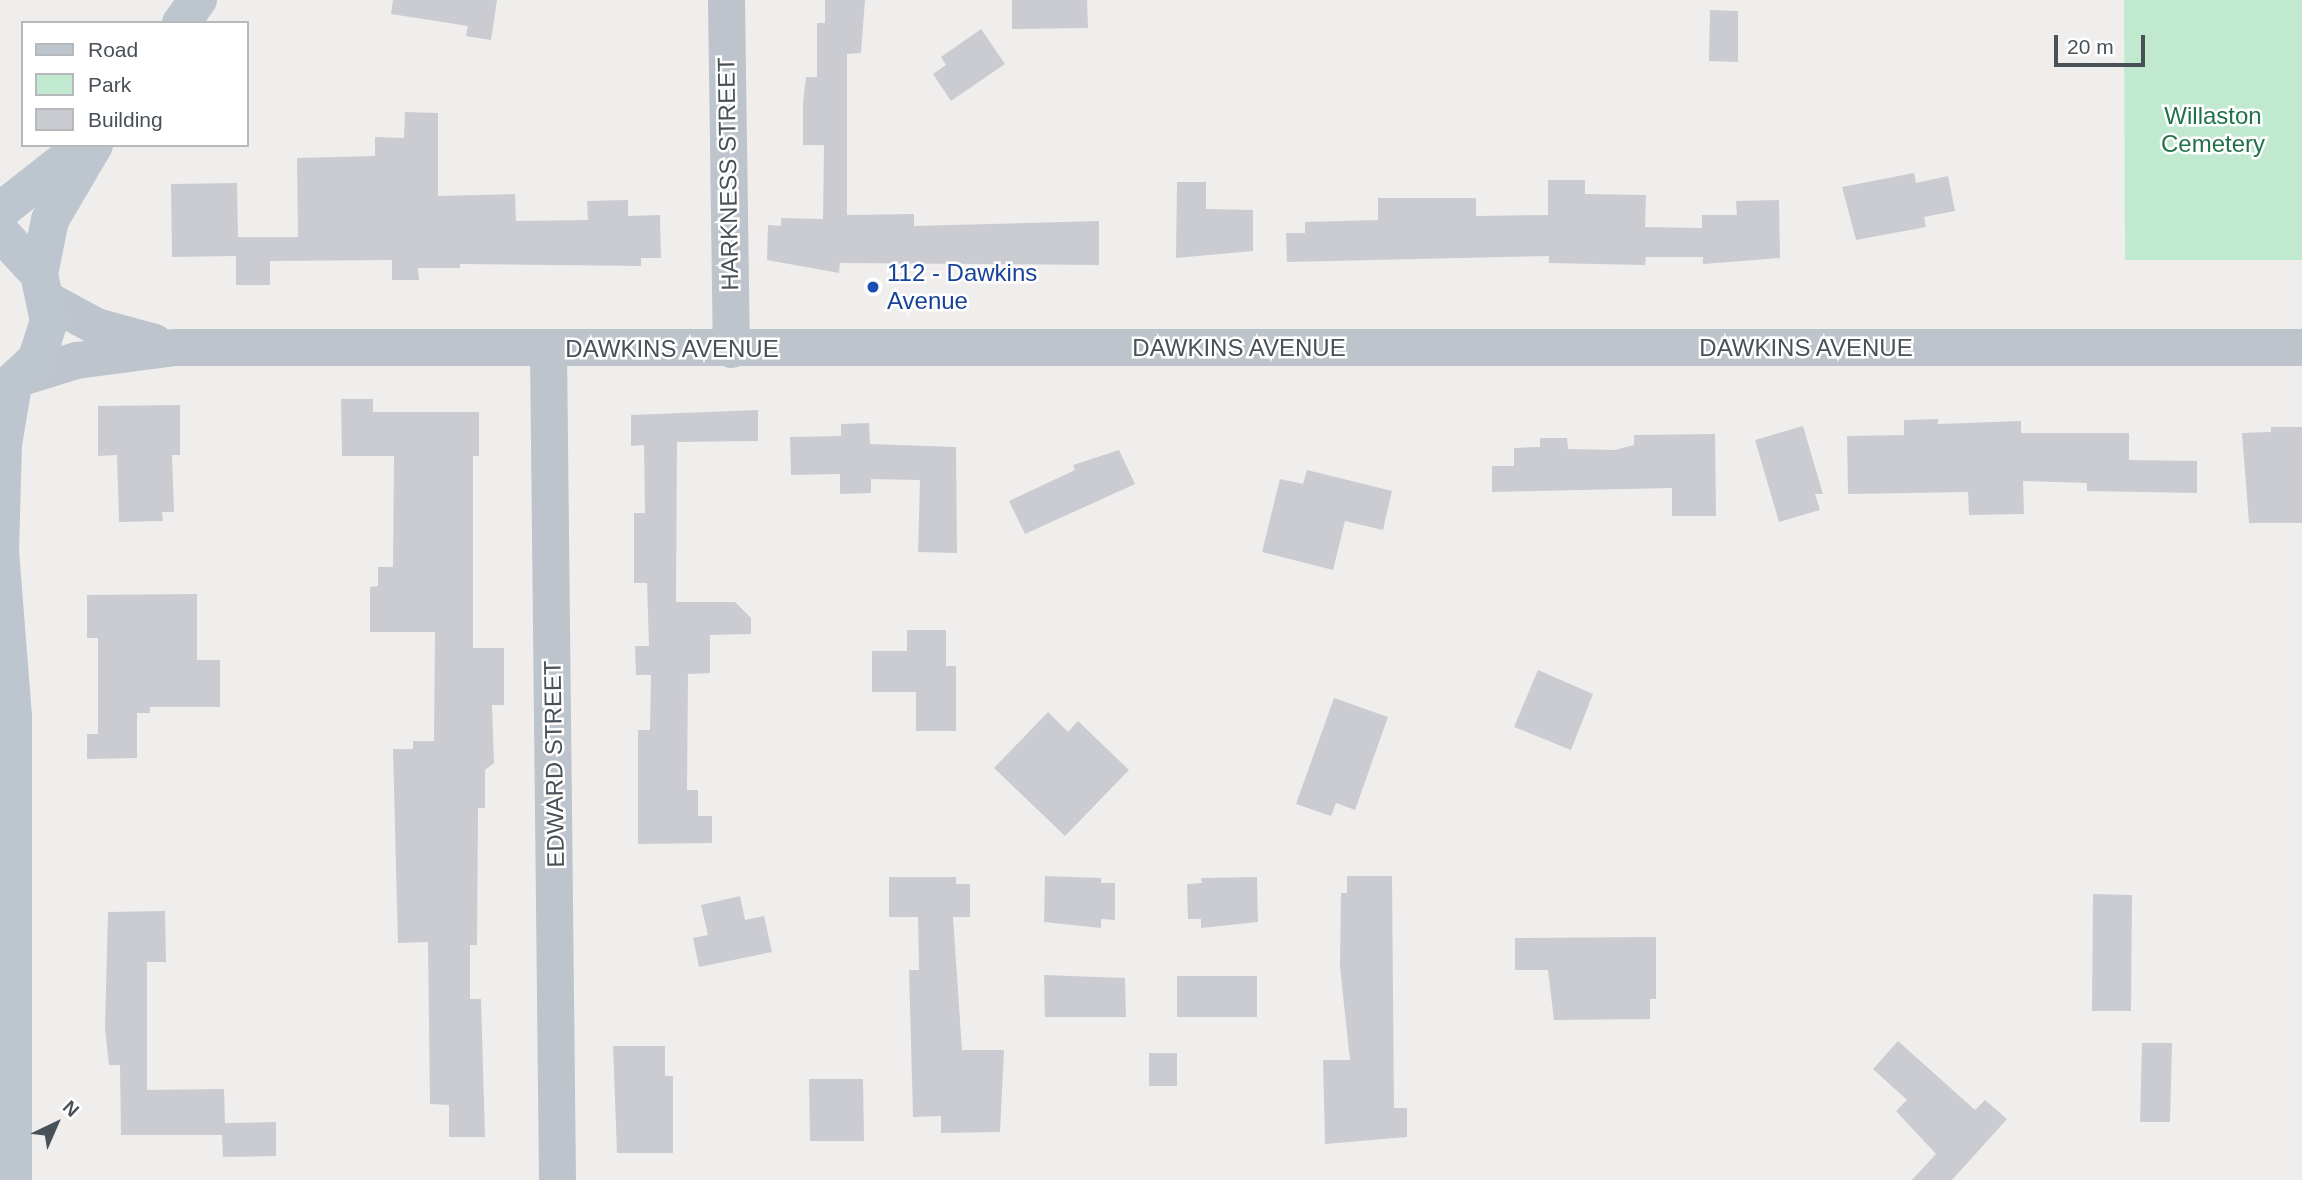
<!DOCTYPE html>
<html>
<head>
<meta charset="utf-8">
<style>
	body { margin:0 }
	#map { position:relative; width:2302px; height:1180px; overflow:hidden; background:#f0eded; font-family:Arial,sans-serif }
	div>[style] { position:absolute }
	.green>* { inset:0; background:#c0e9d0 }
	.building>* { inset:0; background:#cbccd1 }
	.minor>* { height:37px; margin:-18.5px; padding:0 18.5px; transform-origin:18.5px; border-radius:18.5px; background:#bdc4cb }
	.secondary>* { height:38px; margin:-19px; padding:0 19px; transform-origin:19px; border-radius:19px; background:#bdc6cf }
	.dots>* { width:19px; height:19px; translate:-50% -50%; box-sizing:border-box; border:4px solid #fff; border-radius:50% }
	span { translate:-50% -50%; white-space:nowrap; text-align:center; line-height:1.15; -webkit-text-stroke:5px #fff; paint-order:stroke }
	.park-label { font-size:24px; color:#217149 }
	.street-label { font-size:24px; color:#485058 }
	.transit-label { font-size:24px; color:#164399 }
	.left { translate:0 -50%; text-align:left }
	.legend { position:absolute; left:21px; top:21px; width:228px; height:126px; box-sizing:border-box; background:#fff; border:2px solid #b6b9bc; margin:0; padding:9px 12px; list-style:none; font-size:21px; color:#485058 }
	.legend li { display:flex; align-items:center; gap:14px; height:35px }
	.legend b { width:35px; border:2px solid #b6b9bc }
	.north { position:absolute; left:21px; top:1089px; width:70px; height:70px; -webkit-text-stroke:5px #fff; paint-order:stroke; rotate:44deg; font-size:19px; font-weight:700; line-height:28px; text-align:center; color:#485058 }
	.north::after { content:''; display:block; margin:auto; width:24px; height:32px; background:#485058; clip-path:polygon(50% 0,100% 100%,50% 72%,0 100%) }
	.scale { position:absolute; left:2054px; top:35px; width:91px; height:32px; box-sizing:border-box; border:4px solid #485058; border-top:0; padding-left:9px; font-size:21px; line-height:24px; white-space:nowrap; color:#485058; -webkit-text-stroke:5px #fff; paint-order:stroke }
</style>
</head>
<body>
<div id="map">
	<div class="green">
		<div style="clip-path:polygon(2124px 0,2302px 0,2302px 260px,2125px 260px)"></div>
	</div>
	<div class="building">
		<div style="clip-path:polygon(393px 0,497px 0,491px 40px,466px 36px,468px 26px,391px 14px)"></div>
		<div style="clip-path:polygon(825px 0,865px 0,861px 53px,847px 54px,847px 215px,914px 214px,914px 226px,1099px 221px,1099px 265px,840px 263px,839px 273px,767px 260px,768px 225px,781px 226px,781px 218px,823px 219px,824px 145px,803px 145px,803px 103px,806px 77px,817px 77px,817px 23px,825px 23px)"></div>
		<div style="clip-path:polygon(1012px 0,1087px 0,1088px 28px,1012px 29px)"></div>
		<div style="clip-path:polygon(1710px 10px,1738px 11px,1738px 62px,1709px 61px)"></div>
		<div style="clip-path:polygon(981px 29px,1005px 64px,951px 101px,933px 74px,946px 65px,941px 57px)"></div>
		<div style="clip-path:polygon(405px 112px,438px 113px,438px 196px,515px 194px,516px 221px,588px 220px,587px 201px,628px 200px,628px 216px,660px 215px,661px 258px,641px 258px,641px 266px,460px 264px,460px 268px,418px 268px,419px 280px,392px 280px,392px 260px,270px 261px,270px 285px,236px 285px,236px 256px,172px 257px,171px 184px,237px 183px,238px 237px,298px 237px,297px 158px,375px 156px,375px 137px,404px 138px)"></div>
		<div style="clip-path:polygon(1914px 173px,1916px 183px,1948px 176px,1955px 211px,1924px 217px,1926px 227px,1856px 240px,1842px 187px)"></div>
		<div style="clip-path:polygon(1548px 180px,1585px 180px,1585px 194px,1646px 195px,1645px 227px,1702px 228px,1702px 215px,1737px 215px,1736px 201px,1779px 200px,1780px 258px,1703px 264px,1703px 257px,1646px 257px,1645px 265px,1549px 263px,1549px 256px,1287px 262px,1286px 233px,1305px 233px,1305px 222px,1378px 220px,1378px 198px,1476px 198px,1476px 216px,1548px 215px)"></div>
		<div style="clip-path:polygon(1177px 182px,1206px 182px,1206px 209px,1253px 210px,1253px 251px,1176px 258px)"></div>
		<div style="clip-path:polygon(341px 399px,373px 399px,373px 412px,479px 412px,479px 456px,473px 456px,473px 648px,504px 648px,504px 705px,492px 705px,494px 763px,485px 770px,485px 808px,478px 808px,477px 945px,470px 945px,470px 999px,481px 999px,485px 1137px,449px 1137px,449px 1105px,430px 1104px,428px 942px,398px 943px,393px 749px,413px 749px,413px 741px,434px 741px,435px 632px,370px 632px,370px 587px,378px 586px,378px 567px,393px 567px,394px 456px,342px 456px)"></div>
		<div style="clip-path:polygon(180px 405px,180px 455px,172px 455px,174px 512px,162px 512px,163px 521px,119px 522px,117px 455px,98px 456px,98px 406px)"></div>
		<div style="clip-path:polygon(758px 410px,758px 441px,677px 442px,676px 602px,735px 602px,751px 618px,751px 634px,710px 635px,710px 673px,688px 674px,687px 790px,698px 790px,698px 816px,712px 816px,712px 843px,638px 844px,638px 730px,650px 730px,651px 675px,636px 675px,635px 646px,649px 646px,647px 583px,634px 583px,634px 513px,645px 513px,644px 445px,631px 446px,631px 415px)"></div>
		<div style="clip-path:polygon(1938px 419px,1938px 424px,2021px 421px,2021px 433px,2129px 433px,2129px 460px,2197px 461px,2197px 493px,2087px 491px,2087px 483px,2023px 481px,2024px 514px,1969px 515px,1968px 492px,1848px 494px,1847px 436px,1904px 435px,1904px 420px)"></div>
		<div style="clip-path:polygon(869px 423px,870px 444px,956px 447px,957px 553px,918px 552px,920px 480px,871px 479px,871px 493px,840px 494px,840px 474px,791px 475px,790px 437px,841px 436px,841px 424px)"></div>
		<div style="clip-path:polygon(1803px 426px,1823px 494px,1815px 494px,1820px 510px,1779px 522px,1755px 440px)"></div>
		<div style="clip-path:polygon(2271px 427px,2302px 427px,2302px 523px,2249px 523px,2242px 433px,2271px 432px)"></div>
		<div style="clip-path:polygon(1715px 434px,1716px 516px,1672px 516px,1672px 488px,1492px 492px,1492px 466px,1514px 466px,1514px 448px,1540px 447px,1540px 438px,1567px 438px,1568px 449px,1615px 450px,1634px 445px,1634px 435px)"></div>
		<div style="clip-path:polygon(1119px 450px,1135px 484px,1025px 534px,1009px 501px,1075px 470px,1073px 465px)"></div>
		<div style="clip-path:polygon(1307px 470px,1392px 491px,1383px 530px,1345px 521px,1333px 570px,1262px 552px,1280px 479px,1303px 484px)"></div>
		<div style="clip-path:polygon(197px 594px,197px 660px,220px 660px,220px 707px,150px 707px,150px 713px,137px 713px,137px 758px,87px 759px,87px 734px,98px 734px,98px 638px,87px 638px,87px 595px)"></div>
		<div style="clip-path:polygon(907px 630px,946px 630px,946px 666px,956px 666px,956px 731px,916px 731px,916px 692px,872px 692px,872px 651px,907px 651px)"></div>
		<div style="clip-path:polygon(1538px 670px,1593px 694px,1571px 750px,1514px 727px)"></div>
		<div style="clip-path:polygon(1334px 698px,1388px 717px,1355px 810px,1336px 803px,1331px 816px,1296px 804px)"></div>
		<div style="clip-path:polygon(1048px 712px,1068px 732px,1078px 721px,1129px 770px,1065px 836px,994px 768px)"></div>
		<div style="clip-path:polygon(1045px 876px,1101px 878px,1101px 883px,1115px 883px,1115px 920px,1101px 919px,1101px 928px,1044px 922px)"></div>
		<div style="clip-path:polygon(1347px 876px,1392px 876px,1394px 1108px,1407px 1108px,1407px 1137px,1325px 1144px,1323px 1060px,1350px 1060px,1340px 967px,1341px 893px,1347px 893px)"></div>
		<div style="clip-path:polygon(889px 877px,956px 877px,956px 884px,970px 884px,970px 917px,953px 917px,962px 1050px,1004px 1050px,1000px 1132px,941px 1133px,941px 1116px,913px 1117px,909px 970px,919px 970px,918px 917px,889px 917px)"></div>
		<div style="clip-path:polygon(1257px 877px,1258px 922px,1201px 928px,1201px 919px,1188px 919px,1187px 884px,1202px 883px,1201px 878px)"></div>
		<div style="clip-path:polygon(2093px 894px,2132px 895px,2131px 1011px,2092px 1011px)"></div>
		<div style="clip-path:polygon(740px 896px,745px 920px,764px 916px,772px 952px,699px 967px,693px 938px,708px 935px,701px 905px)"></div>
		<div style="clip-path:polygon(165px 911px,166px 962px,147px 962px,147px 1090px,224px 1089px,225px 1123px,276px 1122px,276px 1156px,223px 1157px,222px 1135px,121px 1135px,120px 1065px,109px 1065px,105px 1029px,108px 912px)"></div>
		<div style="clip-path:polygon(1656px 937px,1656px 999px,1650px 999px,1650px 1019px,1554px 1020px,1548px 970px,1515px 970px,1515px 938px)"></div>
		<div style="clip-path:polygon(1044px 975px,1125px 978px,1126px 1017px,1045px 1017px)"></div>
		<div style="clip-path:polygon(1177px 976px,1257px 976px,1257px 1017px,1177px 1017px)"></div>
		<div style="clip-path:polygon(1898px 1041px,1975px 1110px,1985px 1100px,2007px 1119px,1952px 1180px,1912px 1180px,1936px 1154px,1896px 1111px,1907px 1100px,1873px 1069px)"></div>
		<div style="clip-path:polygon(2142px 1043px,2172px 1043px,2170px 1122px,2140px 1122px)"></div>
		<div style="clip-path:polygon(613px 1046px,665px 1046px,665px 1076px,673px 1076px,673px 1153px,617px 1153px)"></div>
		<div style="clip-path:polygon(1149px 1053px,1177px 1053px,1177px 1086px,1149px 1086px)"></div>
		<div style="clip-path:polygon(809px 1079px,863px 1079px,864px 1141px,810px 1141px)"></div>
	</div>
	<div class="minor">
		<div style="left:726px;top:0;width:349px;rotate:89.2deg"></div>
		<div style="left:48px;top:300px;width:55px;rotate:28.4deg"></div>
		<div style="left:96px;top:326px;width:60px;rotate:15.4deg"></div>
		<div style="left:548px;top:349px;width:831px;rotate:89.38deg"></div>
		<div style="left:24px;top:376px;width:54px;rotate:-17.1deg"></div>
		<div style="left:76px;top:360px;width:100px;rotate:-7.5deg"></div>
		<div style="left:175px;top:347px;width:2127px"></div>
	</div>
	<div class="secondary">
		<div style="left:181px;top:23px;width:29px;rotate:-54deg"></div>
		<div style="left:0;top:211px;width:99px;rotate:-38deg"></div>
		<div style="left:0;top:232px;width:57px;rotate:47.1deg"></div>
		<div style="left:39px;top:274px;width:48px;rotate:78deg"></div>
		<div style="left:49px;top:321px;width:40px;rotate:108deg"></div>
		<div style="left:37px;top:359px;width:50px;rotate:137.4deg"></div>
		<div style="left:39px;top:274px;width:55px;rotate:-78.5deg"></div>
		<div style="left:50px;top:220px;width:87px;rotate:-59.6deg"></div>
		<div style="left:13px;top:385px;width:60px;rotate:99.6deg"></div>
		<div style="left:3px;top:444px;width:107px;rotate:91.6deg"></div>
		<div style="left:0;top:551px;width:168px;rotate:85.5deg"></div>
		<div style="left:13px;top:718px;width:462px;rotate:90deg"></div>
	</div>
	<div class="dots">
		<div style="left:873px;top:287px;background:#1a4fb4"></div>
	</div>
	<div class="park-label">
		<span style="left:2213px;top:130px">Willaston<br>Cemetery</span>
	</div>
	<div class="street-label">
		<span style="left:728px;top:174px;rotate:-91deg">HARKNESS STREET</span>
		<span style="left:1239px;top:348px">DAWKINS AVENUE</span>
		<span style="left:1806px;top:348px">DAWKINS AVENUE</span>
		<span style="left:672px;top:349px">DAWKINS AVENUE</span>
		<span style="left:554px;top:764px;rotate:-91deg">EDWARD STREET</span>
	</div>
	<div class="transit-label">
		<span class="left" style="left:887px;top:287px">112 - Dawkins<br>Avenue</span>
	</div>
	<ul class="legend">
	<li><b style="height:9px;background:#bdc6cf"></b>Road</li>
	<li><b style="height:19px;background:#c0e9d0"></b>Park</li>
	<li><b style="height:19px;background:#cbccd1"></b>Building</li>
	</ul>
	<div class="north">N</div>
	<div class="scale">20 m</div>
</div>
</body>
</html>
